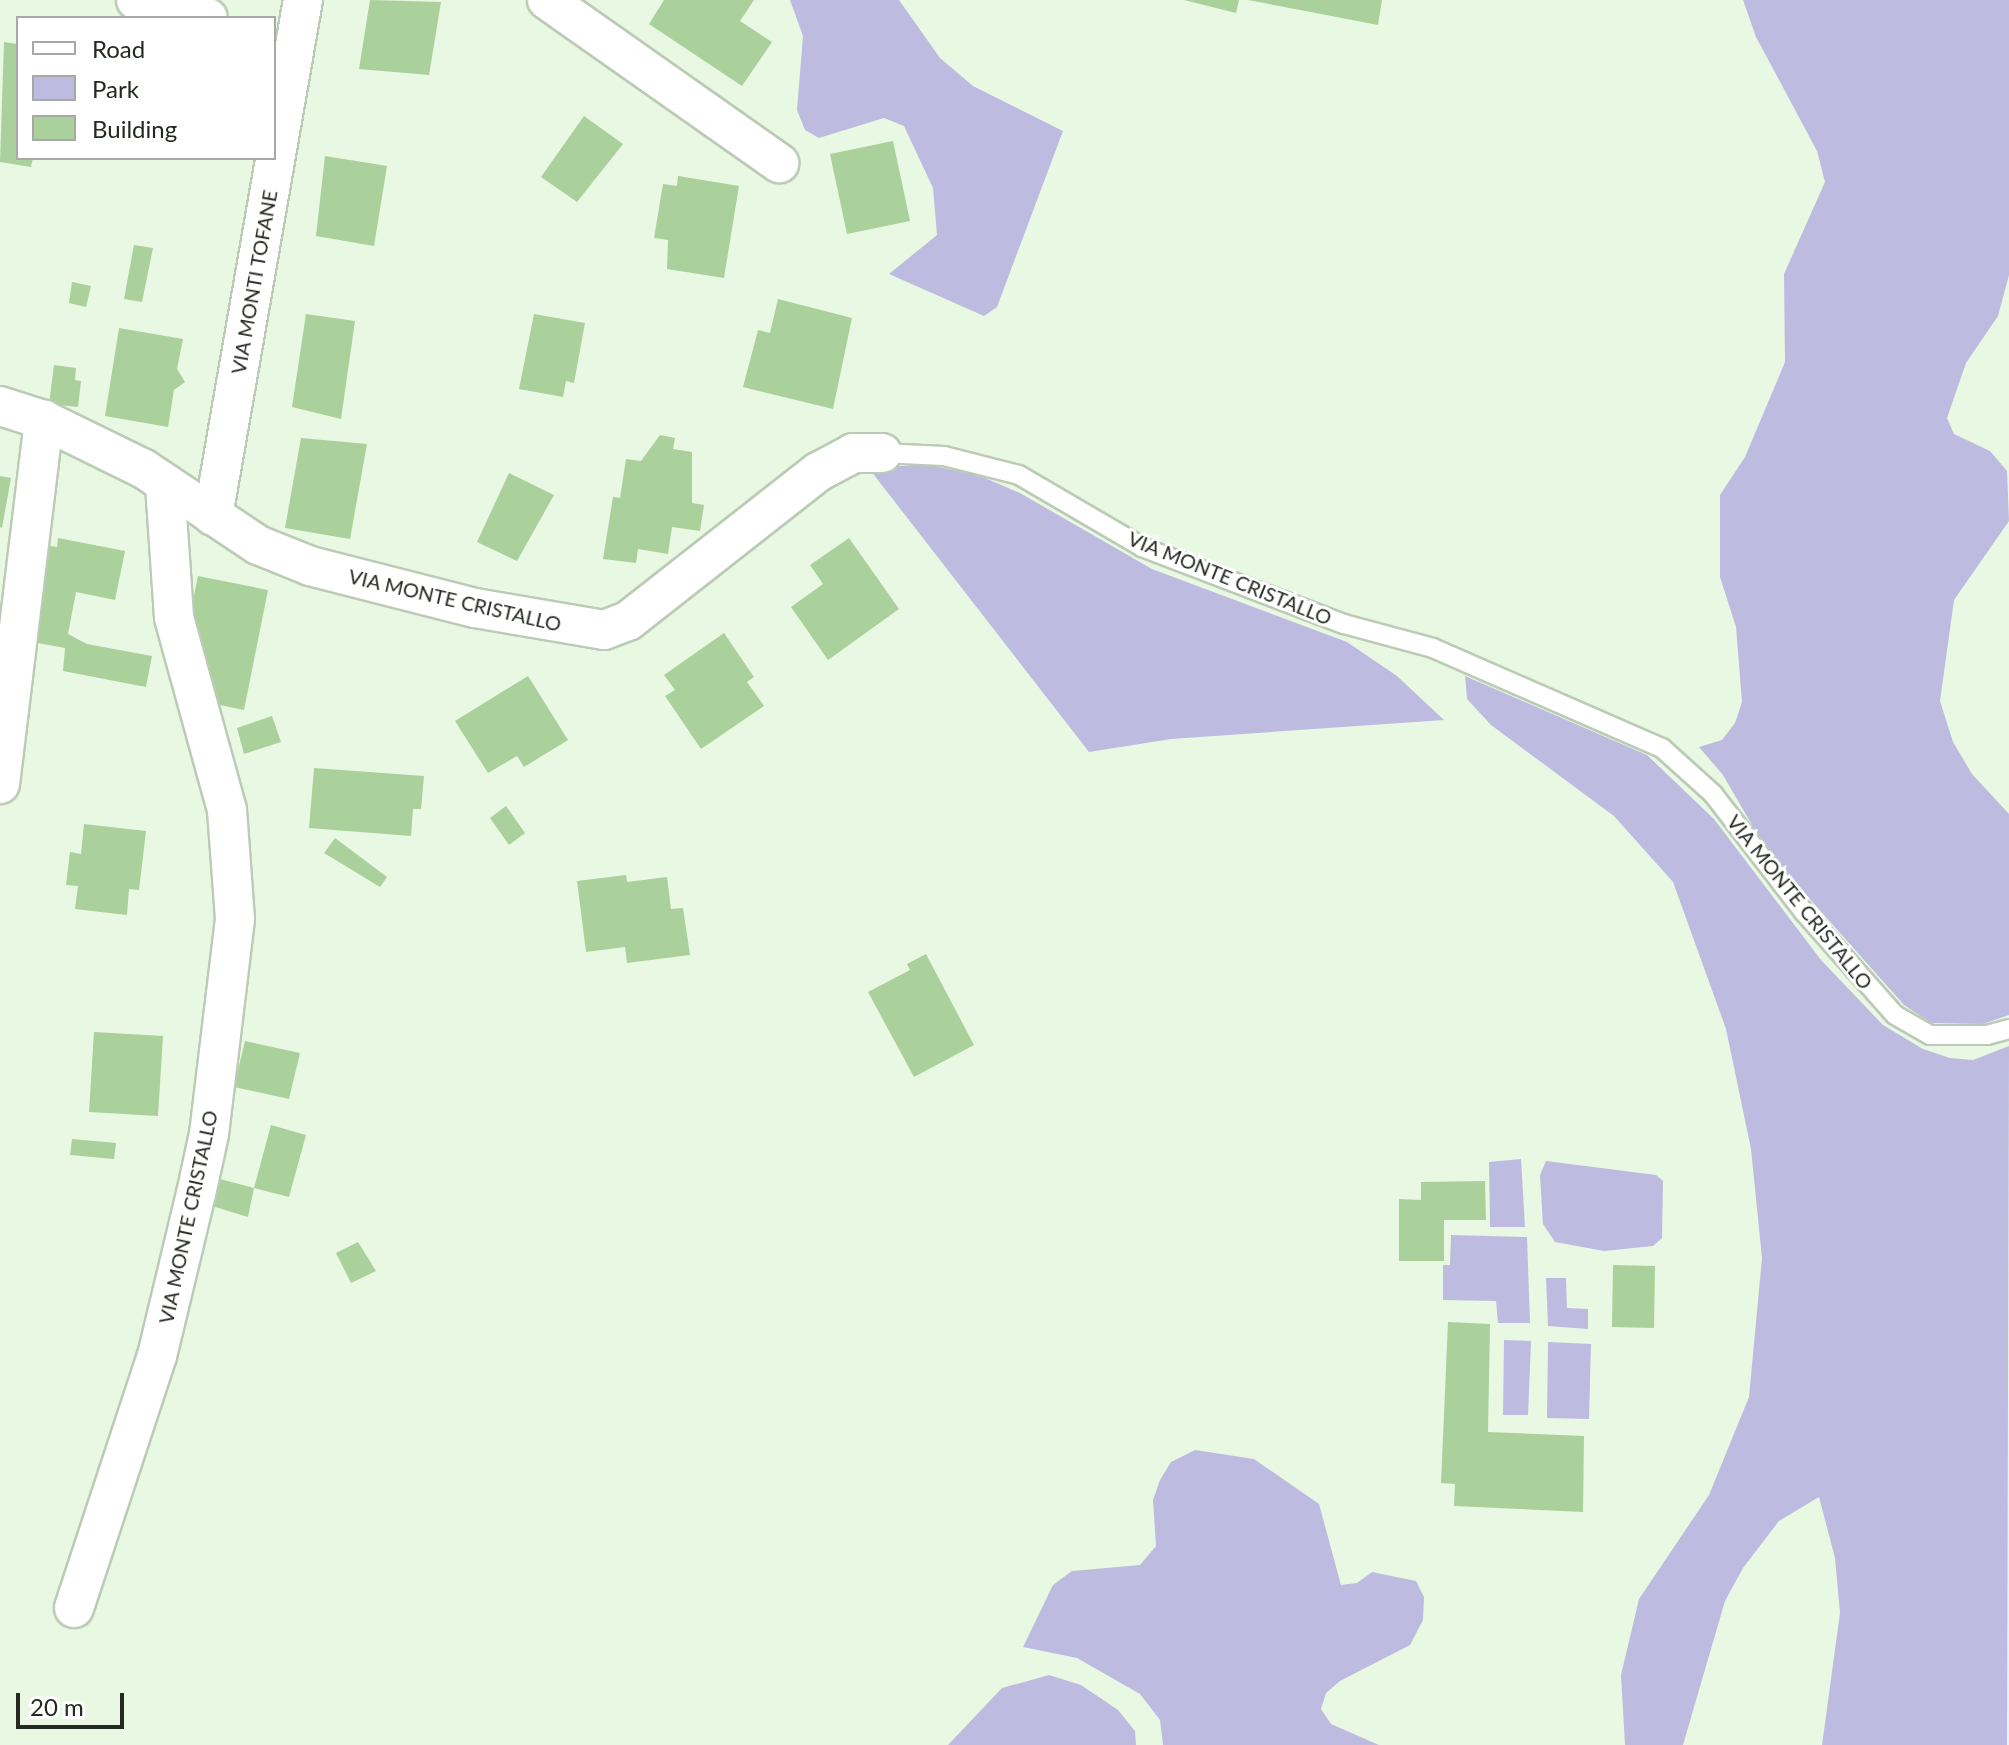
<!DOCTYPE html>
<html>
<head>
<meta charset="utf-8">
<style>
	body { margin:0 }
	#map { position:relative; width:2009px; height:1745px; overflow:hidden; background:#e9f8e2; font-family:Lato,sans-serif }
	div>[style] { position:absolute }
	.green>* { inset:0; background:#bdbce0 }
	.building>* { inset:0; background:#aad09b }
	.roads { filter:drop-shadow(2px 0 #bbcbb5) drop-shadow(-2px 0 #bbcbb5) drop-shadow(0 2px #bbcbb5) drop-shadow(0 -2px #bbcbb5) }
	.lane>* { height:18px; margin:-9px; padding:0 9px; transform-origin:9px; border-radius:9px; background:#fff }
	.street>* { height:38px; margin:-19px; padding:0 19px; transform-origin:19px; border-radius:19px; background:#fff }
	span { translate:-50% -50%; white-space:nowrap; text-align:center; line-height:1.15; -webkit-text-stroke:6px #fff; paint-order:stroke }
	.street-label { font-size:20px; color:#232921 }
	.legend { position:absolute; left:16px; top:16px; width:260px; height:144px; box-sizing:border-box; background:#fff; border:2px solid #a7a9a6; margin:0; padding:10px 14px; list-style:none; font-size:24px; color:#232921 }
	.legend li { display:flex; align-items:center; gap:16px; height:40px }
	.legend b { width:40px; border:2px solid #a7a9a6 }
	.scale { position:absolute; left:16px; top:1693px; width:108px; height:36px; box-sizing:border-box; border:4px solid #232921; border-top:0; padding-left:10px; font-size:24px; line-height:28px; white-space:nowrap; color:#232921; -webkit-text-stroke:6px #fff; paint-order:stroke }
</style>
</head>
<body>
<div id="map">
	<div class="green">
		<div style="clip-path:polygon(790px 0,899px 0,940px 58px,973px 86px,1063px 131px,997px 307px,984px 316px,889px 274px,937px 235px,933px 188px,904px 126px,884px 118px,819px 138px,805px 130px,797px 110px,803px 36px)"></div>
		<div style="clip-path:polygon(1743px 0,2009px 0,2009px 275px,1998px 316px,1966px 363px,1947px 418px,1954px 434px,1990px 451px,2007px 471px,2009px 521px,1954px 600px,1940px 701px,1953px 742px,1972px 774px,2009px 814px,2009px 1015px,1983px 1024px,1931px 1023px,1904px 1005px,1767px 851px,1723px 775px,1699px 747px,1722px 740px,1735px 723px,1742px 702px,1736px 627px,1720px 577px,1720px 495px,1745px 457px,1785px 362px,1784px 274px,1825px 182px,1817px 151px,1756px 37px)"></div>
		<div style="clip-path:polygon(867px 466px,933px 466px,978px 475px,1020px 493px,1152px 569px,1347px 642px,1397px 676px,1444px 720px,1171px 739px,1089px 752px)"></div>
		<div style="clip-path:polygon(1465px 676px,1647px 755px,1714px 819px,1821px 960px,1883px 1025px,1923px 1049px,1950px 1058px,1973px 1060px,2009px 1046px,2007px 1745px,1822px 1745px,1840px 1613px,1835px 1558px,1819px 1497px,1779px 1521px,1743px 1568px,1725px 1601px,1683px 1745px,1625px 1745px,1621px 1675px,1639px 1599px,1709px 1495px,1749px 1397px,1762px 1258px,1751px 1149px,1726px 1029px,1673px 882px,1614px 816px,1491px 725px,1467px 699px)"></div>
		<div style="clip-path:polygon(1521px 1159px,1525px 1227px,1490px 1227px,1489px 1162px)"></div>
		<div style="clip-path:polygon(1546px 1161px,1656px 1175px,1663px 1181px,1662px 1238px,1653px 1246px,1604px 1251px,1555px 1242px,1543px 1224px,1540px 1175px)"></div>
		<div style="clip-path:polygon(1451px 1235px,1527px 1237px,1530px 1323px,1498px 1323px,1496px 1301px,1443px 1300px,1443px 1265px,1450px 1265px)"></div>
		<div style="clip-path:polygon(1546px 1278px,1566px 1278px,1567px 1308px,1588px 1309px,1588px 1329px,1548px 1326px)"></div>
		<div style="clip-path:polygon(1504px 1340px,1531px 1341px,1528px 1415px,1503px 1415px)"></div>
		<div style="clip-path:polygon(1548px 1342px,1591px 1344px,1589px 1419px,1547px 1418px)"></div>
		<div style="clip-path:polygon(1195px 1450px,1254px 1459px,1319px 1504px,1341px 1585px,1357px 1583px,1372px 1572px,1416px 1581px,1424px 1597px,1423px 1620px,1410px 1645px,1340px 1681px,1326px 1693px,1321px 1709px,1331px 1724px,1379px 1745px,1163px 1745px,1160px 1720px,1140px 1694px,1077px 1658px,1023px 1647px,1053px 1585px,1072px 1571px,1140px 1565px,1156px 1546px,1153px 1500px,1160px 1480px,1171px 1462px)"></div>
		<div style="clip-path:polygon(1049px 1675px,1081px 1685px,1118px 1710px,1135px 1731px,1136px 1745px,948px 1745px,1002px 1688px)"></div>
	</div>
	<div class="building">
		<div style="clip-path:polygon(370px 0,441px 2px,429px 75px,359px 69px)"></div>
		<div style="clip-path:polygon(664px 0,754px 0,740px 21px,772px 42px,742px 86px,649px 24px)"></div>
		<div style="clip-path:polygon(1184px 0,1239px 0,1236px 13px)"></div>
		<div style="clip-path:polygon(1248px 0,1382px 0,1378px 25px)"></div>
		<div style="clip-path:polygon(4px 42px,18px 44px,18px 158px,33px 158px,31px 167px,0 162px)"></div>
		<div style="clip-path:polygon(584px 116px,623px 144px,577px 202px,541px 177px)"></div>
		<div style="clip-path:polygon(893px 141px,910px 221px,847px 234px,830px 154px)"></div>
		<div style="clip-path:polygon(325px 156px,387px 166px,374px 246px,316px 236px)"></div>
		<div style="clip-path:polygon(678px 176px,739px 186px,724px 278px,667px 269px,668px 240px,654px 238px,663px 184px,677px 186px)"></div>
		<div style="clip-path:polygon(134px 245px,153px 248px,142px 302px,124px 299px)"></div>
		<div style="clip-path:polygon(72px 282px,91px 286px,86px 307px,69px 303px)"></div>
		<div style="clip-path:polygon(778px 299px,852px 318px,833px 409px,743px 387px,758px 330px,770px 333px)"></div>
		<div style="clip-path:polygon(306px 314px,355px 321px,341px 419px,292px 407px)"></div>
		<div style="clip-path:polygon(534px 314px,585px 323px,574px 383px,566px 381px,563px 397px,519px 389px)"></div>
		<div style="clip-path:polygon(119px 328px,183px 339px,177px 369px,185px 382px,174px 390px,168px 427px,105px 416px)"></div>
		<div style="clip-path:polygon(54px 365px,76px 368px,75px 380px,81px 381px,78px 407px,49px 404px)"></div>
		<div style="clip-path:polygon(660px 435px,675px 438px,673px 449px,692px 452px,692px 503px,704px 505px,700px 531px,672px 527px,668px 554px,638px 549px,636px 563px,603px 559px,613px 497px,620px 498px,626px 459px,641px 461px)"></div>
		<div style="clip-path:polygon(301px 438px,367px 444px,350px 539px,285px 528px)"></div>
		<div style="clip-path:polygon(509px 473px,554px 495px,517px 561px,477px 542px)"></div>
		<div style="clip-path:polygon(0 476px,11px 478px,2px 528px,0 527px)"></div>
		<div style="clip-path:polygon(58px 538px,125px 551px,115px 600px,76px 592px,68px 634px,87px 644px,152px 656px,146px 687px,63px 671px,65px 648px,27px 641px,45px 545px,57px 547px)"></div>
		<div style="clip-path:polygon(849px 538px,899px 609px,828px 660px,791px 607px,823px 584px,810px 565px)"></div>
		<div style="clip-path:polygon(198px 576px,268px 590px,244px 710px,205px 702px,188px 624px)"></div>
		<div style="clip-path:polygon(724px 633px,754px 677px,747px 682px,764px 706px,701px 749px,665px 696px,675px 690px,664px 675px)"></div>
		<div style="clip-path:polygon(528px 676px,568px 740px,524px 767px,517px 756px,488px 773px,455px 721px)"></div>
		<div style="clip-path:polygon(272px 716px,281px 742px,244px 754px,237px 728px)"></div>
		<div style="clip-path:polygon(314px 768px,424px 776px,421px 809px,413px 809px,411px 836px,309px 828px)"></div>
		<div style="clip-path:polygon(506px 806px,525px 833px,509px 845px,490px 818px)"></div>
		<div style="clip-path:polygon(84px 824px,146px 831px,139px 890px,129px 889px,127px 915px,75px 909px,78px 886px,66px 885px,70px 852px,81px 854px)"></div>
		<div style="clip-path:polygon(335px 838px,387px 877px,380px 887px,324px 853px)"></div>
		<div style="clip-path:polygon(626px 875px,627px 882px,667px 877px,671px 909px,683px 908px,690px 955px,627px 963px,625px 947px,586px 952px,577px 881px)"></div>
		<div style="clip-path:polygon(926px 954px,974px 1045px,914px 1077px,868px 992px,910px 970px,907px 964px)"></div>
		<div style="clip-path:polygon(94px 1032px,163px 1036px,158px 1116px,89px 1112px)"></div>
		<div style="clip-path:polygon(245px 1041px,300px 1053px,289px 1099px,234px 1087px)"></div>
		<div style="clip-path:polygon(271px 1125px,306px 1135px,289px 1197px,254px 1188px)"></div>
		<div style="clip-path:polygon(72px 1139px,116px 1143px,114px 1159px,70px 1155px)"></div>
		<div style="clip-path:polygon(220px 1179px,254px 1188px,248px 1217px,212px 1206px)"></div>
		<div style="clip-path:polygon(1485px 1181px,1486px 1220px,1444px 1220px,1444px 1261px,1399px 1261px,1399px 1199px,1421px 1200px,1421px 1182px)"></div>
		<div style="clip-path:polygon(358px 1242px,376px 1271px,351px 1283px,336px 1253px)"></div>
		<div style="clip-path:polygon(1613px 1265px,1655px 1266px,1654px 1328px,1612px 1327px)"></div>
		<div style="clip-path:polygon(1448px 1322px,1490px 1324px,1488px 1432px,1584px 1436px,1583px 1512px,1454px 1506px,1455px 1484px,1441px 1483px)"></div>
	</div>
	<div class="roads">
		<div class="lane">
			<div style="left:882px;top:453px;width:62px;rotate:2.8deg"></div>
			<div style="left:944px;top:456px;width:77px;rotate:14.2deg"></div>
			<div style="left:1019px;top:475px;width:143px;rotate:30.3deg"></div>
			<div style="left:1142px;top:547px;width:216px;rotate:20.9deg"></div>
			<div style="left:1344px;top:624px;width:92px;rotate:15.1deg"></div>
			<div style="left:1433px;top:648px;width:250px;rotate:23.6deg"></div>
			<div style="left:1662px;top:748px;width:69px;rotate:42deg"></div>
			<div style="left:1713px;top:794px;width:148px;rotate:52.4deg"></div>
			<div style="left:1803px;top:911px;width:139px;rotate:48.5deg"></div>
			<div style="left:1895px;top:1015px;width:40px;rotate:29.7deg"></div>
			<div style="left:1930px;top:1035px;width:57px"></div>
			<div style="left:1987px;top:1035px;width:23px;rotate:-15deg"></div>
		</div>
		<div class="street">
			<div style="left:136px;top:0;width:74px;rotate:14deg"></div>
			<div style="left:547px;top:0;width:284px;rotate:35.1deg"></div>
			<div style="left:0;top:406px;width:46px;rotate:17.7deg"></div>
			<div style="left:44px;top:420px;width:111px;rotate:26.1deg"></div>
			<div style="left:144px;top:469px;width:137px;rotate:33.7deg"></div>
			<div style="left:258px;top:545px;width:56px;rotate:22deg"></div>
			<div style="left:310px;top:566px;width:170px;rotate:14.3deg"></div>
			<div style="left:475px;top:608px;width:131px;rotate:9.7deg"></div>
			<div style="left:604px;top:630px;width:26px;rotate:-21deg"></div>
			<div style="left:628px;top:621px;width:241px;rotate:-38.1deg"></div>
			<div style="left:818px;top:472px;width:40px;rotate:-28deg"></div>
			<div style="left:853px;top:453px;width:29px"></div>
			<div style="left:213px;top:516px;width:524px;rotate:-80.11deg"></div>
			<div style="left:0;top:784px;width:367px;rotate:-83.1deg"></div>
			<div style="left:74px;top:1608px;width:265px;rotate:-71.8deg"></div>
			<div style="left:157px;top:1356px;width:167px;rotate:-76.5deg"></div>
			<div style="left:196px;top:1194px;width:61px;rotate:-77.8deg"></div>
			<div style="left:209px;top:1134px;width:217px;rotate:-83.1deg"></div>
			<div style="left:235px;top:919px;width:109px;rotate:-94.2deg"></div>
			<div style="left:227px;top:810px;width:200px;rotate:-105.4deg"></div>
			<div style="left:174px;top:617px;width:133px;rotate:-93.9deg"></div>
		</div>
	</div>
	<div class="street-label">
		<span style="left:254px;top:282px;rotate:-80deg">VIA MONTI TOFANE</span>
		<span style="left:1230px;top:578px;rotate:22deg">VIA MONTE CRISTALLO</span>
		<span style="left:455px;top:600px;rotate:13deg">VIA MONTE CRISTALLO</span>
		<span style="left:1800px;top:902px;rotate:51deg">VIA MONTE CRISTALLO</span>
		<span style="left:188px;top:1217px;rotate:-78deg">VIA MONTE CRISTALLO</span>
	</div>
	<ul class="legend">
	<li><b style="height:10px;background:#fff"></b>Road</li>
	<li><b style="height:22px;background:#bdbce0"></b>Park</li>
	<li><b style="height:22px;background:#aad09b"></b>Building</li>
	</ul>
	<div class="scale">20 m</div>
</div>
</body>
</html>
